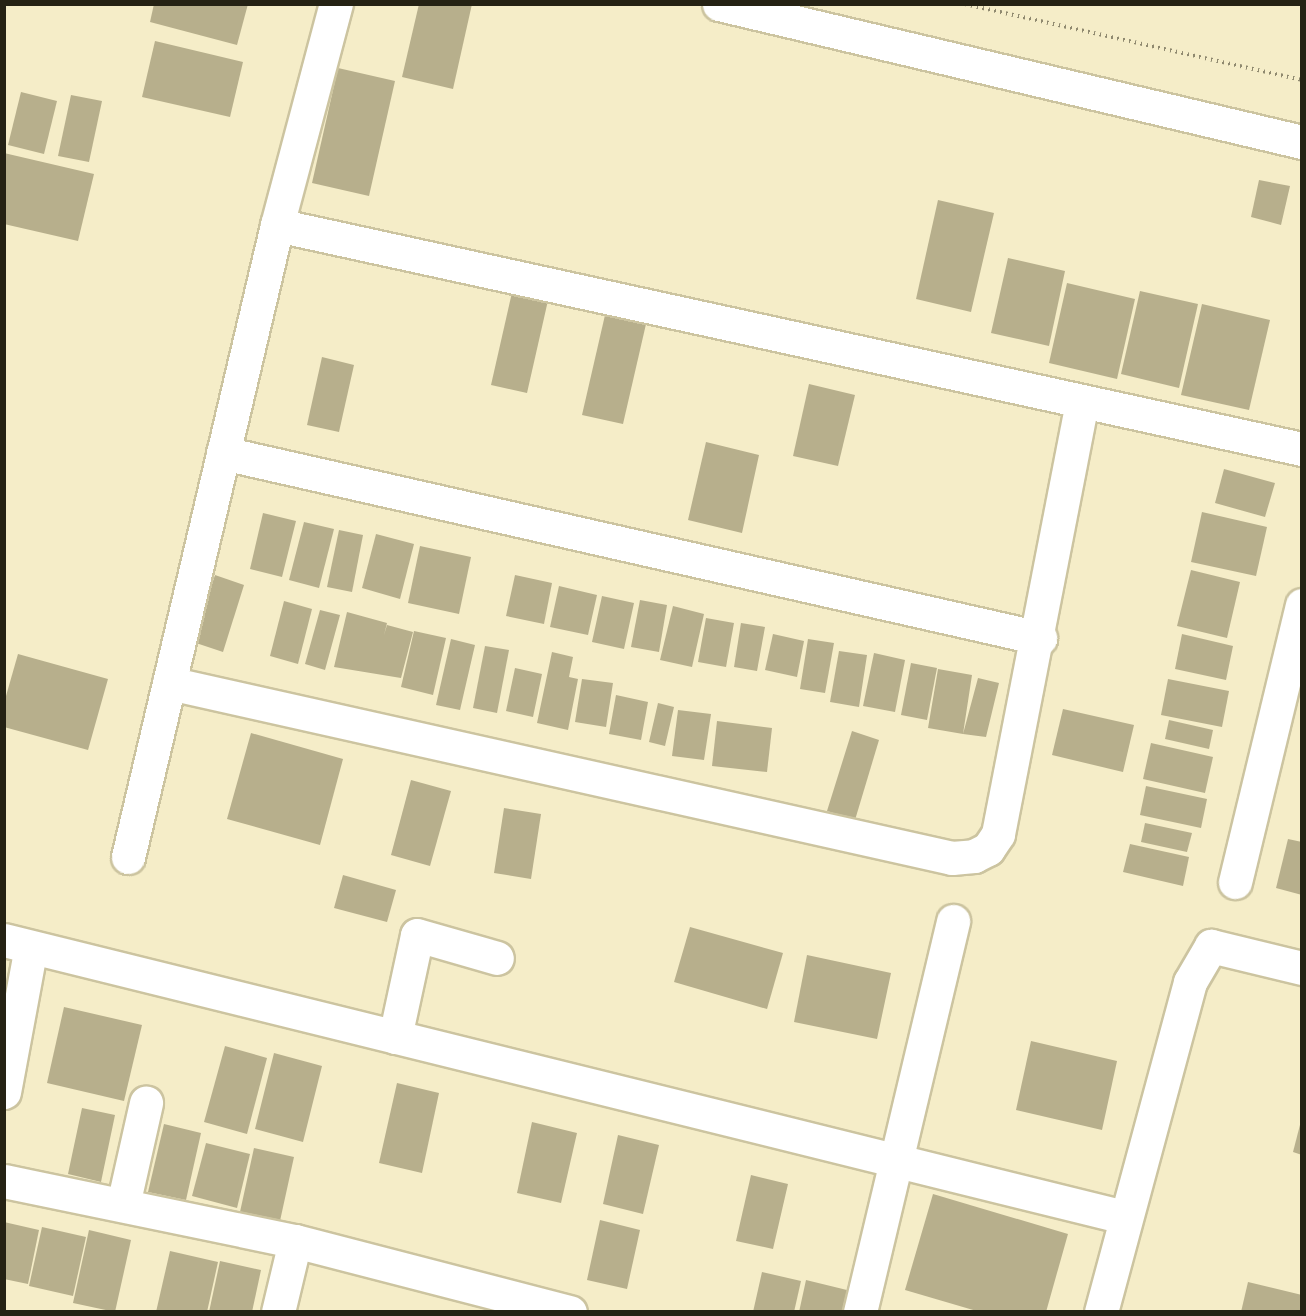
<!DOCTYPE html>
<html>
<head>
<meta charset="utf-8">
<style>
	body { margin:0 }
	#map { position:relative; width:1306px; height:1316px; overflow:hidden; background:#f5edc8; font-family:Lora,serif }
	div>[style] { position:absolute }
	.building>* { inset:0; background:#b7af8c }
	.path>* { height:4px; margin-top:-2px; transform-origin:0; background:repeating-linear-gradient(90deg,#8f896f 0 1.5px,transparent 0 6px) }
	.roads { filter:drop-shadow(2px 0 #ccc4a0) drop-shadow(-2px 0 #ccc4a0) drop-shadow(0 2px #ccc4a0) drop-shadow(0 -2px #ccc4a0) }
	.minor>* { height:33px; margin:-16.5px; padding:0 16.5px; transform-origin:16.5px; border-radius:16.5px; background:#fff }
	span { translate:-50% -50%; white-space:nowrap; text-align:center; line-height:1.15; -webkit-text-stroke:5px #fffae4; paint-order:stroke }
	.frame { position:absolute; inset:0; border:6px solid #252214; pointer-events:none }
</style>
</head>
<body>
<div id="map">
	<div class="building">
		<div style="clip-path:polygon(154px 4px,248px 4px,237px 45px,150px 22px)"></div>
		<div style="clip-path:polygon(419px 4px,472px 4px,453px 89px,402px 77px)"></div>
		<div style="clip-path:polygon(155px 41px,243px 62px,230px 117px,142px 97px)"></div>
		<div style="clip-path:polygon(338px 68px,395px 81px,369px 196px,312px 183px)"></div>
		<div style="clip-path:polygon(21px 92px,57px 101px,44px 154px,8px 145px)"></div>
		<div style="clip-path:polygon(71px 95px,102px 101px,89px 162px,58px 156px)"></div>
		<div style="clip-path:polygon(4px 153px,94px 174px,78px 241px,4px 224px)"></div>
		<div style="clip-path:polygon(1259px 180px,1290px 186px,1281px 225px,1251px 217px)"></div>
		<div style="clip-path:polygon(938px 200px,994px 213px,971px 312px,916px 299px)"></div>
		<div style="clip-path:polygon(1008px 258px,1065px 271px,1049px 346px,991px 333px)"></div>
		<div style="clip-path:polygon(1067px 283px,1135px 299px,1117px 379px,1049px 363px)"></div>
		<div style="clip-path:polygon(513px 288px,549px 296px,527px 393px,491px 385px)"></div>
		<div style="clip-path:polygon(1140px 291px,1198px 304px,1179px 388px,1121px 374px)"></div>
		<div style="clip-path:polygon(1202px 304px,1270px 320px,1249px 410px,1181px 395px)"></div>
		<div style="clip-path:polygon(605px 315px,646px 324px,623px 424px,582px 415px)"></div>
		<div style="clip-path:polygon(322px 357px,354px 365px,339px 432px,307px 425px)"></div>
		<div style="clip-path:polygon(809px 384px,855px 395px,838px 466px,793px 456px)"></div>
		<div style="clip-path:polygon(706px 442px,759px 455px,742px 533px,688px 520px)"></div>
		<div style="clip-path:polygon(1224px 469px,1275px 483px,1265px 517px,1215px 503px)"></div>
		<div style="clip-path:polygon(1202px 512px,1267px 527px,1256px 576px,1191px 562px)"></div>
		<div style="clip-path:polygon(263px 513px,296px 521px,282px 577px,250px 569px)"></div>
		<div style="clip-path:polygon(304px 522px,334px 529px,319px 588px,289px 580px)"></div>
		<div style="clip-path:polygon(339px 530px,363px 535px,352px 592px,327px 587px)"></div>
		<div style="clip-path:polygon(376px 534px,414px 544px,400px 599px,362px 588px)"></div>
		<div style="clip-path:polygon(420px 546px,471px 557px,459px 614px,408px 603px)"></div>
		<div style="clip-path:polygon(1191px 570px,1240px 582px,1227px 638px,1177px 626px)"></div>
		<div style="clip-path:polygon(215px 575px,244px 585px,223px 652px,193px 642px)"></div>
		<div style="clip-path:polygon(515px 575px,552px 583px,544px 624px,506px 616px)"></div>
		<div style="clip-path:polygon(559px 586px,597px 595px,588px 635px,550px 627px)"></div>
		<div style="clip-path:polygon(602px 596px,634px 603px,624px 649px,592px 642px)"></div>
		<div style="clip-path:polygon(640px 600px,667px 605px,659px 652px,631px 647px)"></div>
		<div style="clip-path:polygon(284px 601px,312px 609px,298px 664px,270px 656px)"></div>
		<div style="clip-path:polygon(673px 606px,704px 614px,692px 667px,660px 660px)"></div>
		<div style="clip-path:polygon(320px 610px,340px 615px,325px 670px,305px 664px)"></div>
		<div style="clip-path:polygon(347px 612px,387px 623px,384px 635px,387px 625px,413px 632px,401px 678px,334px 667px)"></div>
		<div style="clip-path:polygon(706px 618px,734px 623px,726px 667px,698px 662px)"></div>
		<div style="clip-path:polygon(741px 623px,765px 627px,757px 671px,734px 667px)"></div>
		<div style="clip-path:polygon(414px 631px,446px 638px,433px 695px,401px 687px)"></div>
		<div style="clip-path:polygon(773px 634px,804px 641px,797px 677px,765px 670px)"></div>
		<div style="clip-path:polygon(1182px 634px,1233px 646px,1226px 680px,1175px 669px)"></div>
		<div style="clip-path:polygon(451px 639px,475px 645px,460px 710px,436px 705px)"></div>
		<div style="clip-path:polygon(808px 639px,834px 643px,825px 693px,800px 689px)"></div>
		<div style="clip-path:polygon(485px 646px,509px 650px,497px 713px,473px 708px)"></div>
		<div style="clip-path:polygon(839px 651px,867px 655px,859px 707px,830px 702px)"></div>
		<div style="clip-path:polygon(552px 652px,573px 657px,569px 677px,578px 679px,568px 730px,537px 723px)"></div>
		<div style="clip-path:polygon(874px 653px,905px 660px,895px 712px,863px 706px)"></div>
		<div style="clip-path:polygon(18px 654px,108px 679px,88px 750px,4px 727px,4px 703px)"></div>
		<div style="clip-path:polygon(911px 663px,937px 668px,927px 720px,901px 715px)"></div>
		<div style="clip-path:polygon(515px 668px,542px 674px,533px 717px,506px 711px)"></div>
		<div style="clip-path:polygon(938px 669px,972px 675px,963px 734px,978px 678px,999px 683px,986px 737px,963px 734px,928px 728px)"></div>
		<div style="clip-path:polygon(582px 679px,613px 683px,606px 727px,575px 722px)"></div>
		<div style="clip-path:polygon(1168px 679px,1229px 691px,1222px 727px,1161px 715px)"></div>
		<div style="clip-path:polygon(616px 695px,648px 702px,641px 740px,609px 734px)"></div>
		<div style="clip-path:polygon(658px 703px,674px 707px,665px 746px,649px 742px)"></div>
		<div style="clip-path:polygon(1063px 709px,1134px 725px,1123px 772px,1052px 755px)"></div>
		<div style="clip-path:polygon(678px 710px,711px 714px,704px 760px,672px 756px)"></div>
		<div style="clip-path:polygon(1169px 720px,1213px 730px,1209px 749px,1165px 739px)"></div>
		<div style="clip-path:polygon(717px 721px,772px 728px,767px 772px,712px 766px)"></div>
		<div style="clip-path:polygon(852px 731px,879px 740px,855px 820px,827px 811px)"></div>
		<div style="clip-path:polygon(251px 733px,343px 759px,320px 845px,227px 819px)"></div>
		<div style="clip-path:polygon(1151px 743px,1213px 757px,1205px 793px,1143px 779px)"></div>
		<div style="clip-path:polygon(411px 780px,451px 791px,430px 866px,391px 855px)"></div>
		<div style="clip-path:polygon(1146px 786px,1207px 799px,1201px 828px,1140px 815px)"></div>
		<div style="clip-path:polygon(504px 808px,541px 814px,531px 879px,494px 873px)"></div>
		<div style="clip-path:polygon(1145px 823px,1192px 833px,1187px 852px,1141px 842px)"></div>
		<div style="clip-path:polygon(1288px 839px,1302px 842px,1302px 895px,1276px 888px)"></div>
		<div style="clip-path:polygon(1130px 844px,1189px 857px,1183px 886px,1123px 872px)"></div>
		<div style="clip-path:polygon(343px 875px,396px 890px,387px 922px,334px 908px)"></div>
		<div style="clip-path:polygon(690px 927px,783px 953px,767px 1009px,674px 982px)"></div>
		<div style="clip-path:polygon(807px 955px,891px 973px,877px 1039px,794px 1022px)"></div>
		<div style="clip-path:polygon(64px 1007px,142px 1025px,124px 1101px,47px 1083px)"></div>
		<div style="clip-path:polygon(1031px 1041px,1117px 1061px,1102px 1130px,1016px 1110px)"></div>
		<div style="clip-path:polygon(225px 1046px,267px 1058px,247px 1134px,204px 1122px)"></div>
		<div style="clip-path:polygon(274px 1053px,322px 1066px,303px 1142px,255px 1129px)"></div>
		<div style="clip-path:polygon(397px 1083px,439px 1093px,422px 1173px,379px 1163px)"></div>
		<div style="clip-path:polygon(82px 1108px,115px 1115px,101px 1182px,68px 1174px)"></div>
		<div style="clip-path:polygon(1301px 1121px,1302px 1121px,1302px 1155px,1293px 1152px)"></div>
		<div style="clip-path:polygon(532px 1122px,577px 1133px,561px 1203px,517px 1193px)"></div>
		<div style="clip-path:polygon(164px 1124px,201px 1133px,186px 1200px,148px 1192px)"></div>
		<div style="clip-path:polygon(618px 1135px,659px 1145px,643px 1214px,603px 1204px)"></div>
		<div style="clip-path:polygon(206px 1143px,250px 1154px,237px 1208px,192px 1196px)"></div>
		<div style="clip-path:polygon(254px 1148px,294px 1157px,278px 1230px,238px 1221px)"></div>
		<div style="clip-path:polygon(751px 1175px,788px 1184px,773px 1249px,736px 1241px)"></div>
		<div style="clip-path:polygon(933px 1194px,1068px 1234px,1046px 1312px,980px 1312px,905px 1290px)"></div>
		<div style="clip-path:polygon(600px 1220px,640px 1230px,627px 1289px,587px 1280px)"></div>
		<div style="clip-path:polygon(4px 1222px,39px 1230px,28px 1284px,4px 1279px)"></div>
		<div style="clip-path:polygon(42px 1227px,86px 1237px,73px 1296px,29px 1286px)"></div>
		<div style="clip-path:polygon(89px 1230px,131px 1240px,115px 1312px,73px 1303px)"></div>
		<div style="clip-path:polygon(170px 1251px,218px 1262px,207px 1312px,156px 1312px)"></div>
		<div style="clip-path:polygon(220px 1261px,261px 1270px,252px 1312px,209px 1312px)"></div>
		<div style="clip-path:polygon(762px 1272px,801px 1281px,794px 1312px,753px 1312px)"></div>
		<div style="clip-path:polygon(806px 1280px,851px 1291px,847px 1312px,799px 1312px)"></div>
		<div style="clip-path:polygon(1248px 1282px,1302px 1295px,1302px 1312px,1241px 1312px)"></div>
	</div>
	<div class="path">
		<div style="left:965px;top:4px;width:345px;rotate:12.7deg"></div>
	</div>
	<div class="roads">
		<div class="minor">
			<div style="left:719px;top:4px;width:599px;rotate:13.32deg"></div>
			<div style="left:277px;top:225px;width:1049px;rotate:12.33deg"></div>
			<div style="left:223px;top:453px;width:838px;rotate:12.76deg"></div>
			<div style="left:169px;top:683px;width:802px;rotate:12.6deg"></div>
			<div style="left:952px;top:858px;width:22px;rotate:-5deg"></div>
			<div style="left:974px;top:856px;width:16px;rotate:-27deg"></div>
			<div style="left:988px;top:849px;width:18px;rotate:-56deg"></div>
			<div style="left:998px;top:834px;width:440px;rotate:-79deg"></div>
			<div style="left:128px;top:857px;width:649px;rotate:-76.73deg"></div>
			<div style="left:277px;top:225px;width:229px;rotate:-75.1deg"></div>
			<div style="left:1235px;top:882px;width:285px;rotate:-76.4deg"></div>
			<div style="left:4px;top:940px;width:1154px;rotate:13.89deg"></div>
			<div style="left:395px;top:1037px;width:104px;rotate:-77.8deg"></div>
			<div style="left:417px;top:935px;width:83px;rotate:16deg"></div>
			<div style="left:4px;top:1092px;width:147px;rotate:-79.5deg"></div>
			<div style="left:4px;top:1181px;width:297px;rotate:11.7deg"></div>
			<div style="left:295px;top:1241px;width:284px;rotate:14.5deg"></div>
			<div style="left:123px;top:1205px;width:105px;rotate:-77.3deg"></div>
			<div style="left:278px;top:1312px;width:73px;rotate:-76.5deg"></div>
			<div style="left:860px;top:1312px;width:402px;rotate:-76.6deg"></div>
			<div style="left:1101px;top:1312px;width:342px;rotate:-74.9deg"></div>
			<div style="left:1190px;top:982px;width:42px;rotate:-59.7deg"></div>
			<div style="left:1211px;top:946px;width:94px;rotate:13.6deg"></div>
		</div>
	</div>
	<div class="frame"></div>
</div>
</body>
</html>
